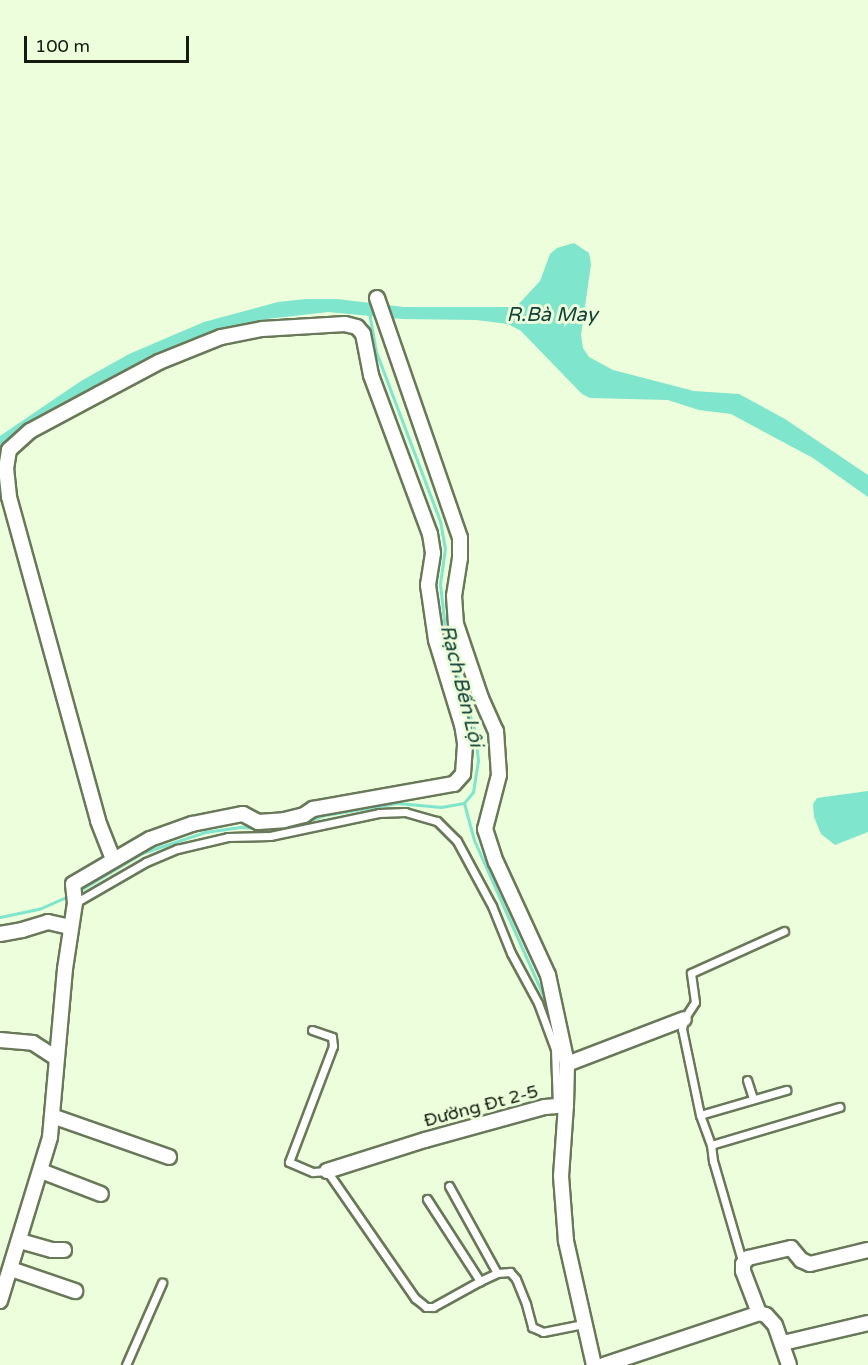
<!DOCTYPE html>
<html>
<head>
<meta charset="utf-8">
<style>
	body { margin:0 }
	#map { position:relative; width:868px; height:1365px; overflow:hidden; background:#ecfedb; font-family:"Varela Round",sans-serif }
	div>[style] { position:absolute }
	.water>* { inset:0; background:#7fe5cc }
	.stream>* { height:3px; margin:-1.5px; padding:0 1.5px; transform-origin:1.5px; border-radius:1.5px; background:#7fe5cc }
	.roads { filter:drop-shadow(2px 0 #697859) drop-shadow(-2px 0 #697859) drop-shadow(0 2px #697859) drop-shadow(0 -2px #697859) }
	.service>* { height:7px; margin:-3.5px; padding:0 3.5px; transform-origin:3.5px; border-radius:3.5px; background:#fff }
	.minor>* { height:14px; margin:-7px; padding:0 7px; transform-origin:7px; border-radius:7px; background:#fff }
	span { translate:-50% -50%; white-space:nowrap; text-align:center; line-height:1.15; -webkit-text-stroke:6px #ecfedb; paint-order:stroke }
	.street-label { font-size:18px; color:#151b0f }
	.water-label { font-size:20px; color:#124137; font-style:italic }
	.scale { position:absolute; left:24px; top:36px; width:165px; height:27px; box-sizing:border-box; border:3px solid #151b0f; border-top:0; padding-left:8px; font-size:18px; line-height:21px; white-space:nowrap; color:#151b0f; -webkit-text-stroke:4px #ecfedb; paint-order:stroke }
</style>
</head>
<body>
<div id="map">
	<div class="water">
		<div style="clip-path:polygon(574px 243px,589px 253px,591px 264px,581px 335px,583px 348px,589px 357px,613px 370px,694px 391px,739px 394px,785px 419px,868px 475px,868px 497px,813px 458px,731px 414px,699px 410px,668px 400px,590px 398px,582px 394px,521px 331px,508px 324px,476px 320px,402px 319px,328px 312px,267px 319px,241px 326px,0 449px,0 436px,81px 381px,129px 354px,204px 322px,278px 302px,306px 299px,337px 299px,404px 307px,516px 307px,540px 281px,550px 254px,557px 248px)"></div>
		<div style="clip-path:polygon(868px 791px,868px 832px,835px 845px,821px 834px,814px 817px,813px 804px,817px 798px)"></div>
	</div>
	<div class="stream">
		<div style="left:464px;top:803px;width:38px;rotate:75deg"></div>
		<div style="left:474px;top:840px;width:182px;rotate:66deg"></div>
		<div style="left:77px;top:892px;width:76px;rotate:-31deg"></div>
		<div style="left:142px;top:853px;width:66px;rotate:-18.4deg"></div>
		<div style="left:205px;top:832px;width:37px;rotate:-8deg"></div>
		<div style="left:242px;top:827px;width:39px;rotate:4deg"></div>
		<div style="left:281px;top:830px;width:46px;rotate:-18.8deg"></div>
		<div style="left:325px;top:815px;width:73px;rotate:-9.5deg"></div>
		<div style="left:397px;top:803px;width:44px;rotate:5.2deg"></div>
		<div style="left:441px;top:807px;width:23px;rotate:-10deg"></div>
		<div style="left:464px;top:803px;width:14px;rotate:-51deg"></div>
		<div style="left:473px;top:792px;width:31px;rotate:-81deg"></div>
		<div style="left:478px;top:761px;width:29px;rotate:-96deg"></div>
		<div style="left:475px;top:732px;width:98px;rotate:-107.1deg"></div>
		<div style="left:446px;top:638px;width:54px;rotate:-96.3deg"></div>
		<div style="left:440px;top:584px;width:35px;rotate:-82deg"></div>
		<div style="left:445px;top:549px;width:28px;rotate:-100deg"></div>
		<div style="left:440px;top:521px;width:181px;rotate:-110.7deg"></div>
		<div style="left:376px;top:352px;width:40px;rotate:-100deg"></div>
		<div style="left:0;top:917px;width:40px;rotate:-12deg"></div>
		<div style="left:39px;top:909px;width:35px;rotate:-24deg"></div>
	</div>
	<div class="roads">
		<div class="service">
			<div style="left:75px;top:903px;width:82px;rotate:-30deg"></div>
			<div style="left:146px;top:862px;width:34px;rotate:-23deg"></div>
			<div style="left:177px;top:849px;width:52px;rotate:-13.2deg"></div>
			<div style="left:228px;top:837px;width:42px;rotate:-1.4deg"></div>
			<div style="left:270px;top:836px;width:111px;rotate:-11.9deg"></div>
			<div style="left:379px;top:813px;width:26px;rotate:-2deg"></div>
			<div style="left:405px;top:812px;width:33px;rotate:16deg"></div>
			<div style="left:437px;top:821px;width:28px;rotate:45deg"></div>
			<div style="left:457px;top:841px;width:74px;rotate:61.7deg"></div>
			<div style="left:492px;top:906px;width:51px;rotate:68deg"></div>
			<div style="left:511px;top:953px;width:57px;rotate:61.6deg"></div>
			<div style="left:538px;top:1003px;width:49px;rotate:69.7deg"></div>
			<div style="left:555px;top:1049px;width:56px;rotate:88deg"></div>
			<div style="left:312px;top:1030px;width:21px;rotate:19deg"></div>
			<div style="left:332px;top:1037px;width:9px;rotate:84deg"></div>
			<div style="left:333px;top:1046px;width:124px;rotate:110.8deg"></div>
			<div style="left:289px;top:1162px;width:26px;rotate:23deg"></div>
			<div style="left:313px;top:1172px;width:14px;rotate:-4deg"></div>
			<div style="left:327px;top:1171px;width:155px;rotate:55.3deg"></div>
			<div style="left:415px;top:1298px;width:14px;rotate:39deg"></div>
			<div style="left:426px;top:1307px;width:7px"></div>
			<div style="left:433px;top:1307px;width:54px;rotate:-29deg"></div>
			<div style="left:480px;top:1281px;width:19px;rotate:-25deg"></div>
			<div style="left:497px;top:1273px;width:13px;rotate:-4deg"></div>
			<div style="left:510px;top:1272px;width:9px;rotate:49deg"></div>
			<div style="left:516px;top:1279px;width:27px;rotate:68deg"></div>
			<div style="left:526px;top:1304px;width:24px;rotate:75deg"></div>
			<div style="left:532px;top:1327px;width:12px;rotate:24deg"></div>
			<div style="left:543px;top:1332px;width:41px;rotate:-11.3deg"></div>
			<div style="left:747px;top:1080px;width:20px;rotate:72deg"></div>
			<div style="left:700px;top:1115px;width:90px;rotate:-16.2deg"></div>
			<div style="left:711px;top:1145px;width:134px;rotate:-16.5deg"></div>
			<div style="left:449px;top:1186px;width:99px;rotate:61.1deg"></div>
			<div style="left:427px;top:1199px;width:98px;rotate:57.1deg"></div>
			<div style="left:743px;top:1264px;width:107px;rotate:-106.2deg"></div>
			<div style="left:713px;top:1161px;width:16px;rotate:-97deg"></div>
			<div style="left:711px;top:1145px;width:32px;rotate:-110deg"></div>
			<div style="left:700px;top:1115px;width:88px;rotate:-101.8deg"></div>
			<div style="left:682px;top:1029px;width:10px;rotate:-79deg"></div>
			<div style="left:684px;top:1019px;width:20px;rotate:-57deg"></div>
			<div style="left:695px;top:1002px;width:29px;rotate:-98deg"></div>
			<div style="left:691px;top:973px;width:102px;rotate:-24.3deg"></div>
			<div style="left:126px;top:1365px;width:90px;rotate:-66.3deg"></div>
		</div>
		<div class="minor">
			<div style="left:377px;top:298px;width:254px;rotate:70.9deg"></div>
			<div style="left:460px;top:538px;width:20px;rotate:90deg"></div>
			<div style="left:460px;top:558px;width:38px;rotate:99deg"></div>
			<div style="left:454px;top:596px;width:28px;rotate:86deg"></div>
			<div style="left:456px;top:624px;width:78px;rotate:71.3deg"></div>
			<div style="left:481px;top:698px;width:36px;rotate:66deg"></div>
			<div style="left:496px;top:731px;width:44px;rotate:86.1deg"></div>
			<div style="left:499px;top:775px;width:56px;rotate:104.5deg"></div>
			<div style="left:485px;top:829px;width:35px;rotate:72deg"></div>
			<div style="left:496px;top:862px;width:124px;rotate:65.3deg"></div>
			<div style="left:548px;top:975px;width:91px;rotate:77.9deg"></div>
			<div style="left:567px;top:1064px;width:41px;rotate:91.4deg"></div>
			<div style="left:0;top:934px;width:22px;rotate:-10deg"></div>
			<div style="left:22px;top:930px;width:27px;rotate:-17deg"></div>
			<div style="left:48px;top:922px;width:23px;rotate:13deg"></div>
			<div style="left:0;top:1040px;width:33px;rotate:5deg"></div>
			<div style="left:33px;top:1043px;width:27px;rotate:33deg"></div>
			<div style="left:567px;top:1064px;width:125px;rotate:-21deg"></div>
			<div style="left:52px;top:1116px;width:124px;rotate:19.3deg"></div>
			<div style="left:41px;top:1171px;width:64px;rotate:21deg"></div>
			<div style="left:327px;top:1171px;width:103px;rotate:-17.6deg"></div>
			<div style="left:425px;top:1140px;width:124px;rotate:-15.4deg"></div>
			<div style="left:545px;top:1107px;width:21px;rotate:-5deg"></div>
			<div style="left:566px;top:1105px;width:71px;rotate:94deg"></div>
			<div style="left:561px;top:1176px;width:65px;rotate:85.6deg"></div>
			<div style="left:566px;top:1241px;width:127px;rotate:77.3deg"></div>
			<div style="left:20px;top:1241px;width:33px;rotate:16deg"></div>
			<div style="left:52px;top:1250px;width:12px"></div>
			<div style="left:11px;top:1269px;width:68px;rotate:19deg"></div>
			<div style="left:0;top:1301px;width:171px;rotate:-73deg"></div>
			<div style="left:50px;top:1137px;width:169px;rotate:-84.9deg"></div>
			<div style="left:65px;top:969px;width:67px;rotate:-81.4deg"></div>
			<div style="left:75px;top:903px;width:19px;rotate:-96deg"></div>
			<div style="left:73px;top:884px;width:89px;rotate:-30.3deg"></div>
			<div style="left:150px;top:839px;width:45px;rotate:-19.7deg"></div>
			<div style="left:192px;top:824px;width:52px;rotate:-11.1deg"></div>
			<div style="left:243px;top:814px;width:17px;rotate:28deg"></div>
			<div style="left:258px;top:822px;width:26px;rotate:-4deg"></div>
			<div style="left:284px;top:820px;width:21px;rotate:-14deg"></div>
			<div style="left:304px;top:815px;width:11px;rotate:-34deg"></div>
			<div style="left:313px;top:809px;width:143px;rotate:-10.1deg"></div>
			<div style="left:454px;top:784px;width:13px;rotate:-48deg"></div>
			<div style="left:463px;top:774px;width:31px;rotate:-86deg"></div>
			<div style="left:465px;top:743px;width:18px;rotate:-99deg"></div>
			<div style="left:462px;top:725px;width:89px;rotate:-107deg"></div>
			<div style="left:436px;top:640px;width:56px;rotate:-98.3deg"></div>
			<div style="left:428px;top:585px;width:32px;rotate:-81deg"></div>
			<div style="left:433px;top:553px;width:19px;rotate:-99deg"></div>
			<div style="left:430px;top:534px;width:170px;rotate:-110.4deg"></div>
			<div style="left:371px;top:375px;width:42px;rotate:-101deg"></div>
			<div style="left:363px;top:334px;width:9px;rotate:-131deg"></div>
			<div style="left:357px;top:327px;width:12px;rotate:-166deg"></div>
			<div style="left:345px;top:324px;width:83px;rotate:176.6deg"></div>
			<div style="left:262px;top:329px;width:42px;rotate:169deg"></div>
			<div style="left:221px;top:337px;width:67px;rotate:158deg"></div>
			<div style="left:159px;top:362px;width:68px;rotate:151.9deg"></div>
			<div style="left:99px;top:394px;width:78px;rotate:151.8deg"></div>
			<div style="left:30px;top:431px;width:28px;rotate:138deg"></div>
			<div style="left:9px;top:450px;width:18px;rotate:99deg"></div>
			<div style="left:6px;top:468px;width:29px;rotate:84deg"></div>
			<div style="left:9px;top:497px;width:336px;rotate:74.6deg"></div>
			<div style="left:98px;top:821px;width:41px;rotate:68.5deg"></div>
			<div style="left:759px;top:1313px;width:45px;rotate:-110.9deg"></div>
			<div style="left:743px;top:1271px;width:7px;rotate:-90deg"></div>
			<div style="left:743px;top:1264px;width:8px;rotate:-50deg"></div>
			<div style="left:748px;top:1258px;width:44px;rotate:-13.1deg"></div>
			<div style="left:791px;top:1248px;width:16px;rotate:50deg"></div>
			<div style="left:801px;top:1260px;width:10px;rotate:24deg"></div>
			<div style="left:810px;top:1264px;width:60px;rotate:-13.6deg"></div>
			<div style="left:783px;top:1343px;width:87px;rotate:-13.2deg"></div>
			<div style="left:604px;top:1365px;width:163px;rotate:-18.5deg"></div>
			<div style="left:759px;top:1313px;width:7px;rotate:16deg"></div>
			<div style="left:766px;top:1315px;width:13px;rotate:48deg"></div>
			<div style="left:775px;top:1325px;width:42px;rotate:70.7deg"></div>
		</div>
	</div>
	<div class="street-label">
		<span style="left:481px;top:1106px;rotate:-15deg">Đường Đt 2-5</span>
	</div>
	<div class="water-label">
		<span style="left:552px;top:315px">R.Bà May</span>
		<span style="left:461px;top:686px;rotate:76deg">Rạch Bến Lội</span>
	</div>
	<div class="scale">100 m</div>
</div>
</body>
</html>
